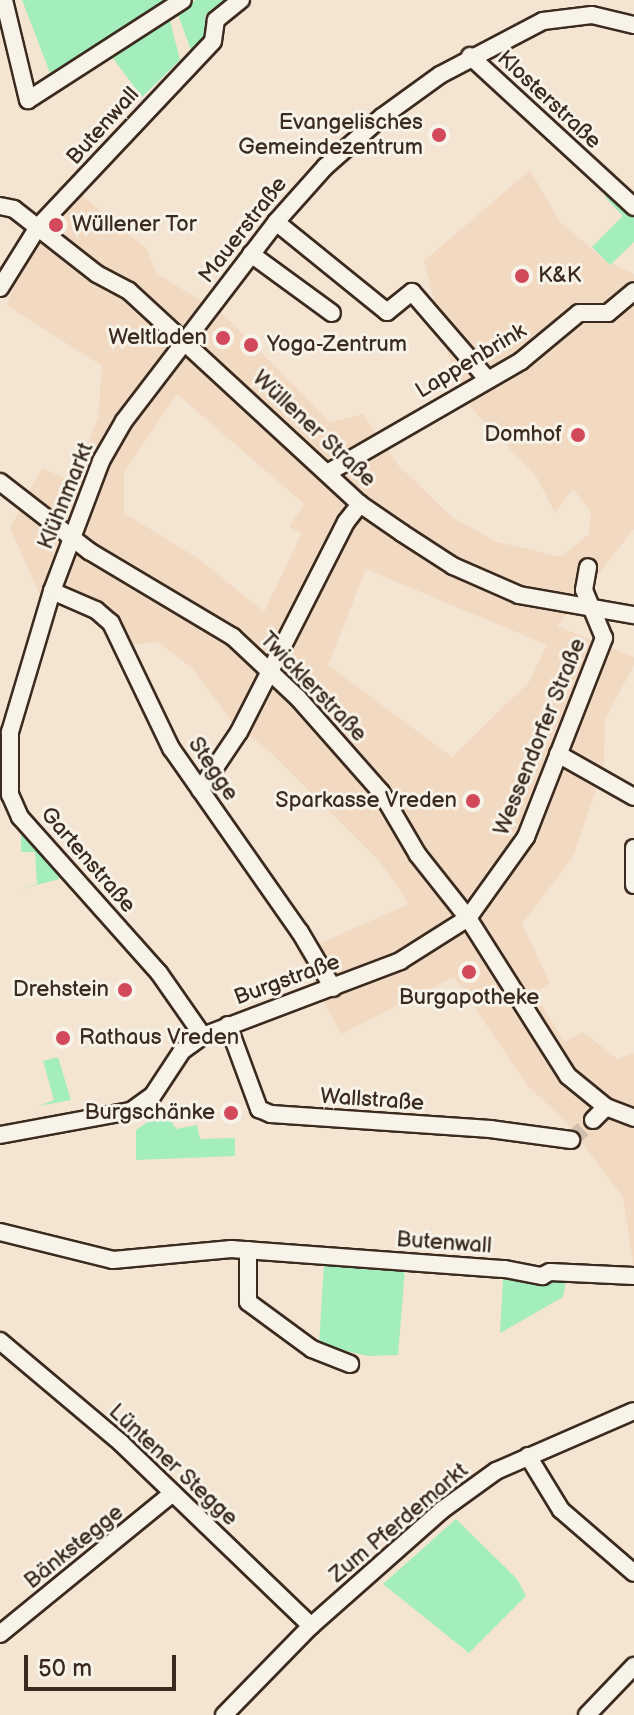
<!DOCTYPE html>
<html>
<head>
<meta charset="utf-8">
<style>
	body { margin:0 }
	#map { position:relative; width:634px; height:1715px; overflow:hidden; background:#f4e4d2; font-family:"Balsamiq Sans",sans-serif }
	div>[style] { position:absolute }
	.built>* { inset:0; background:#f2d9c2 }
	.green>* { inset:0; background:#a4edbc }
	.street-tunnel>* { height:16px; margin-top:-8px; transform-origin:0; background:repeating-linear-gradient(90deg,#cfbfae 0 16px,transparent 0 24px) }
	.roads { filter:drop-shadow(2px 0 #3b2a1e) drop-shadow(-2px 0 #3b2a1e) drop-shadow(0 2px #3b2a1e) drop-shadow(0 -2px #3b2a1e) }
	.street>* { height:16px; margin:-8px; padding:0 8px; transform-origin:8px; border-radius:8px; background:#f7f3e8 }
	.dots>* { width:22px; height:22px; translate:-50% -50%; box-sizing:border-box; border:4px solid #f7f3e8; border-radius:50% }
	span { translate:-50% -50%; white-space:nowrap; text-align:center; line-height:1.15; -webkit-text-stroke:6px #f7f3e8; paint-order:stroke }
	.street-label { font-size:22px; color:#3b2a1e }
	.poi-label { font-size:22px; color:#3b2a1e }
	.right { translate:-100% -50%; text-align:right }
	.left { translate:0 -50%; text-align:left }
	.scale { position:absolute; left:24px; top:1655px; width:152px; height:36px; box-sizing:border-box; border:4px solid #3b2a1e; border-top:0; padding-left:10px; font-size:24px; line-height:28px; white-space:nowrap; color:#3b2a1e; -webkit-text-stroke:6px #f7f3e8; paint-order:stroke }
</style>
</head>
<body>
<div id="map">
	<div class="built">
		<div style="clip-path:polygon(evenodd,530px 170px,559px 221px,605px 260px,634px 274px,634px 529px,557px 626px,634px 657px,634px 665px,605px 719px,604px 765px,573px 857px,522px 924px,550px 983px,534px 994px,565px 1042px,583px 1032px,617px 1059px,634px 1053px,634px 1269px,623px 1197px,567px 1123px,527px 1085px,454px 977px,341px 1034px,298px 953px,409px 904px,380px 862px,273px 755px,232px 722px,194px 670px,158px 642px,131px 645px,85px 598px,60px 584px,40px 595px,10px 528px,42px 468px,72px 481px,98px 419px,102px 366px,6px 305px,31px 247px,80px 194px,147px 249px,156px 273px,224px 315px,330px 422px,363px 414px,399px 466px,453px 518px,497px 542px,561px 557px,589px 534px,591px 512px,573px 489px,555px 513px,536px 476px,474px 411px,456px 382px,424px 261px,530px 170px,177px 394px,304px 504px,289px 527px,302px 533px,264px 612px,199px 559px,124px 513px,124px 472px,177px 394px,530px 170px,366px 569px,547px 645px,529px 682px,452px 757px,328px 665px,366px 569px)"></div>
	</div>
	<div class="green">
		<div style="clip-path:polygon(22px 0,170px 0,50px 73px)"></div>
		<div style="clip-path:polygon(196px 0,224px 0,205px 15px,206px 35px,191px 50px,177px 12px)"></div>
		<div style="clip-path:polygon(169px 17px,180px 60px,142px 97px,109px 53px)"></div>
		<div style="clip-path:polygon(609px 193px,634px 217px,634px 242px,610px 265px,592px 247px,623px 216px,605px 197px)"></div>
		<div style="clip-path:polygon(21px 831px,60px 875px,59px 879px,22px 889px,37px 884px,35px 852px,21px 852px)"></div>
		<div style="clip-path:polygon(58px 1057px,71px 1100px,39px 1106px,54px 1100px,43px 1061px)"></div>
		<div style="clip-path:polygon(165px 1110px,176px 1129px,197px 1125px,200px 1139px,235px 1138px,235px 1156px,136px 1160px,136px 1130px)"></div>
		<div style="clip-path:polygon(324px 1264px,405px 1269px,398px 1355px,368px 1356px,319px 1345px)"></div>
		<div style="clip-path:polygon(503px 1279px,558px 1282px,566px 1279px,563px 1297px,500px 1333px)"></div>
		<div style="clip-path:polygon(456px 1519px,517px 1579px,526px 1596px,469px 1653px,383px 1584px)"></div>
	</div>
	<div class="street-tunnel">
		<div style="left:571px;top:1140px;width:30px;rotate:-42deg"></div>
	</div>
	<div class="roads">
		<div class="street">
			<div style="left:4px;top:0;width:103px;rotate:76.5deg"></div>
			<div style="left:28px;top:100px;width:184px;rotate:-32.8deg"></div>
			<div style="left:470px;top:56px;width:223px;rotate:42.6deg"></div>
			<div style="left:0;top:206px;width:14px;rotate:12deg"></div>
			<div style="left:14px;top:209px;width:105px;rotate:38.1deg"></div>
			<div style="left:97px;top:274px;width:36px;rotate:28deg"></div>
			<div style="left:129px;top:291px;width:314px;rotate:42.7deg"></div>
			<div style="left:360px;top:504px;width:51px;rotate:34.6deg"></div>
			<div style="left:402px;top:533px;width:61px;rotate:32.9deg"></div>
			<div style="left:453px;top:566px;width:72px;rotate:23.7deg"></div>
			<div style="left:519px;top:595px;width:117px;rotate:9.9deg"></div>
			<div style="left:276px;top:222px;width:143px;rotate:39deg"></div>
			<div style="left:387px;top:312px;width:32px;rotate:-39deg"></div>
			<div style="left:412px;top:292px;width:115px;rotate:49.2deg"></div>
			<div style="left:251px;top:254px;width:100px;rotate:36.1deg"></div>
			<div style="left:0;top:288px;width:72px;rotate:-58.1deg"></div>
			<div style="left:38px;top:227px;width:255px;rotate:-46.7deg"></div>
			<div style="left:213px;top:41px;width:21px;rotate:-82deg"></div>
			<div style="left:216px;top:20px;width:32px;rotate:-39deg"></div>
			<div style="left:329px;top:472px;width:222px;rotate:-30deg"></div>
			<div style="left:521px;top:361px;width:75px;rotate:-39.6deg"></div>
			<div style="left:579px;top:313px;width:29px"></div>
			<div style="left:608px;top:313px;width:34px;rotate:-40deg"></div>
			<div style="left:0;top:482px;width:113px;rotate:37.8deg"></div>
			<div style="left:89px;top:551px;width:168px;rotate:30.8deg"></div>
			<div style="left:233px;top:637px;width:89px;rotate:43.2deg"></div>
			<div style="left:298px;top:698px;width:125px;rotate:48.6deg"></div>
			<div style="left:381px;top:792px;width:73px;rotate:59.6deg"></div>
			<div style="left:418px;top:855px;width:80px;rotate:51.6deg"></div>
			<div style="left:468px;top:918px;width:187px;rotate:57.7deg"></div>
			<div style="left:568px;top:1076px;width:49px;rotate:39.2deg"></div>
			<div style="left:606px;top:1107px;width:30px;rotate:21deg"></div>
			<div style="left:52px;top:591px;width:48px;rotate:23.4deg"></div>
			<div style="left:96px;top:610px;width:20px;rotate:41deg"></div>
			<div style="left:111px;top:623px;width:139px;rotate:64.4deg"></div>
			<div style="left:171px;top:748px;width:225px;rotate:55deg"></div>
			<div style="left:300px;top:932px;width:65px;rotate:59.5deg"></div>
			<div style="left:558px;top:754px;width:87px;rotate:29.5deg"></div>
			<div style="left:200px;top:790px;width:70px;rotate:-56.1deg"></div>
			<div style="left:239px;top:732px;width:236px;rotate:-63deg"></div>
			<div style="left:346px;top:522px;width:23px;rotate:-52deg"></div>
			<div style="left:634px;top:848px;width:37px;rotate:90deg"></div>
			<div style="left:228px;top:1025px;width:90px;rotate:69.7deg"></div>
			<div style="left:259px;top:1109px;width:13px;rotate:23deg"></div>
			<div style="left:271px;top:1114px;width:220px;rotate:3.9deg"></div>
			<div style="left:490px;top:1129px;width:82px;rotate:7.7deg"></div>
			<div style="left:203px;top:1036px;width:77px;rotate:-124.9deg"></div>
			<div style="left:159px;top:973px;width:209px;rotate:-131.7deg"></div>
			<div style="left:20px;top:817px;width:24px;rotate:-114deg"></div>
			<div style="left:10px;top:795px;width:63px;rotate:-90deg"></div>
			<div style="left:10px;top:732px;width:147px;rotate:-73.4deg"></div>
			<div style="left:52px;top:591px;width:139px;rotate:-69.3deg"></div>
			<div style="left:101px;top:461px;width:46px;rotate:-60.1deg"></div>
			<div style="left:124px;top:421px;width:250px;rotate:-52.6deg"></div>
			<div style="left:276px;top:222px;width:74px;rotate:-48.3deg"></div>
			<div style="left:325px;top:167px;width:76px;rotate:-41.3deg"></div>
			<div style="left:382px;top:117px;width:72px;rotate:-35.9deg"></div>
			<div style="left:440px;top:75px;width:116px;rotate:-27.7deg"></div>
			<div style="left:543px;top:21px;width:49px;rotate:-7deg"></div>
			<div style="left:592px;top:15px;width:43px;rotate:13.4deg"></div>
			<div style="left:593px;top:1120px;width:18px;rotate:-45deg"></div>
			<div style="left:0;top:1135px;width:133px;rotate:-10.4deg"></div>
			<div style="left:131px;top:1111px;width:27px;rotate:-36deg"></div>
			<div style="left:153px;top:1095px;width:53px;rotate:-56.6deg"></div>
			<div style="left:182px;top:1051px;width:26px;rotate:-36deg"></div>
			<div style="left:203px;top:1036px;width:211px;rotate:-20.8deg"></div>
			<div style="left:400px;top:961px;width:80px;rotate:-32.3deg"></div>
			<div style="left:468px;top:918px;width:100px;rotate:-54.4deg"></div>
			<div style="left:526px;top:837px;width:214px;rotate:-68.6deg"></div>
			<div style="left:604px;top:638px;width:52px;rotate:-112.6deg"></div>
			<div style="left:584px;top:590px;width:23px;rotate:-80deg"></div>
			<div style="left:0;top:1232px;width:116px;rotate:13.9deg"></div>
			<div style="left:113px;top:1260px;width:119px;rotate:-5.3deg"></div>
			<div style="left:231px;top:1249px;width:275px;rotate:4.2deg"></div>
			<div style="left:505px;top:1269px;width:38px;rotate:11deg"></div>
			<div style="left:542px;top:1276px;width:9px;rotate:-27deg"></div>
			<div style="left:550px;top:1272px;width:84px;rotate:2.7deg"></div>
			<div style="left:248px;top:1250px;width:52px;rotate:90deg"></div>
			<div style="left:248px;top:1302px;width:79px;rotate:36.3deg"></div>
			<div style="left:312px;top:1349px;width:41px;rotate:21.5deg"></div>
			<div style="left:0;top:1341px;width:158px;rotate:40.1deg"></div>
			<div style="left:121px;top:1443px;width:264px;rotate:43.9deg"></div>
			<div style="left:528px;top:1456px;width:63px;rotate:58.6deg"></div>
			<div style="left:561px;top:1510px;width:96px;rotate:40.8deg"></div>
			<div style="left:0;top:1634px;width:223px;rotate:-39.2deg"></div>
			<div style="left:224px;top:1715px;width:124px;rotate:-45.7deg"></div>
			<div style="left:311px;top:1626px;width:175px;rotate:-41.5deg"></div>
			<div style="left:442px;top:1510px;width:67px;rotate:-35.8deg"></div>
			<div style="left:496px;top:1471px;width:150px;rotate:-23.5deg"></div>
			<div style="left:587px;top:1715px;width:68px;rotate:-46.2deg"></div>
		</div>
	</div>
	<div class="dots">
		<div style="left:439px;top:135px;background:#d1495b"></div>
		<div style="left:56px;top:225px;background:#d1495b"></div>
		<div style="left:522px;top:276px;background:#d1495b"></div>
		<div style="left:223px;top:338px;background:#d1495b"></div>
		<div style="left:251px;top:345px;background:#d1495b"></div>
		<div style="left:578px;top:435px;background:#d1495b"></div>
		<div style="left:473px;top:801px;background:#d1495b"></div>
		<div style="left:469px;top:972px;background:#d1495b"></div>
		<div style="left:125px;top:990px;background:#d1495b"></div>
		<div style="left:63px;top:1038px;background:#d1495b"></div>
		<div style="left:231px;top:1113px;background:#d1495b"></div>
	</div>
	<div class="street-label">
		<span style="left:549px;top:100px;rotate:43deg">Klosterstraße</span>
		<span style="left:103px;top:126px;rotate:-48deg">Butenwall</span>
		<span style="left:243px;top:230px;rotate:-52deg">Mauerstraße</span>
		<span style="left:471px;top:361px;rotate:-31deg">Lappenbrink</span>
		<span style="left:314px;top:429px;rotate:43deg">Wüllener Straße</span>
		<span style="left:66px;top:496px;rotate:-68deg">Klühnmarkt</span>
		<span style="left:313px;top:687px;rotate:46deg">Twicklerstraße</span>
		<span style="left:540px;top:737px;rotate:-68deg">Wessendorfer Straße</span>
		<span style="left:213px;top:769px;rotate:56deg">Stegge</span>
		<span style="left:88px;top:860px;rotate:49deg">Gartenstraße</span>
		<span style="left:287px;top:980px;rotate:-20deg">Burgstraße</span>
		<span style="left:372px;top:1100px;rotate:4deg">Wallstraße</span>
		<span style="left:444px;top:1243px;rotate:4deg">Butenwall</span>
		<span style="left:173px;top:1465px;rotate:43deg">Lüntener Stegge</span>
		<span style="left:399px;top:1523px;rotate:-40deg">Zum Pferdemarkt</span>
		<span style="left:74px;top:1547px;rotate:-39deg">Bänkstegge</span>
	</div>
	<div class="poi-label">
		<span class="right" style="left:423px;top:135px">Evangelisches<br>Gemeindezentrum</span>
		<span class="left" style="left:72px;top:225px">Wüllener Tor</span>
		<span class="left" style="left:538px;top:276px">K&amp;K</span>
		<span class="right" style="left:207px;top:338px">Weltladen</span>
		<span class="left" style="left:267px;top:345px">Yoga-Zentrum</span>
		<span class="right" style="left:562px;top:435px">Domhof</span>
		<span class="right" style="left:457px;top:801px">Sparkasse Vreden</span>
		<span class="right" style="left:109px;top:990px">Drehstein</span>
		<span style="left:469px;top:998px">Burgapotheke</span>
		<span class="left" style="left:79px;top:1038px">Rathaus Vreden</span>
		<span class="right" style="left:215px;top:1113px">Burgschänke</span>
	</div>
	<div class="scale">50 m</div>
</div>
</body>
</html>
